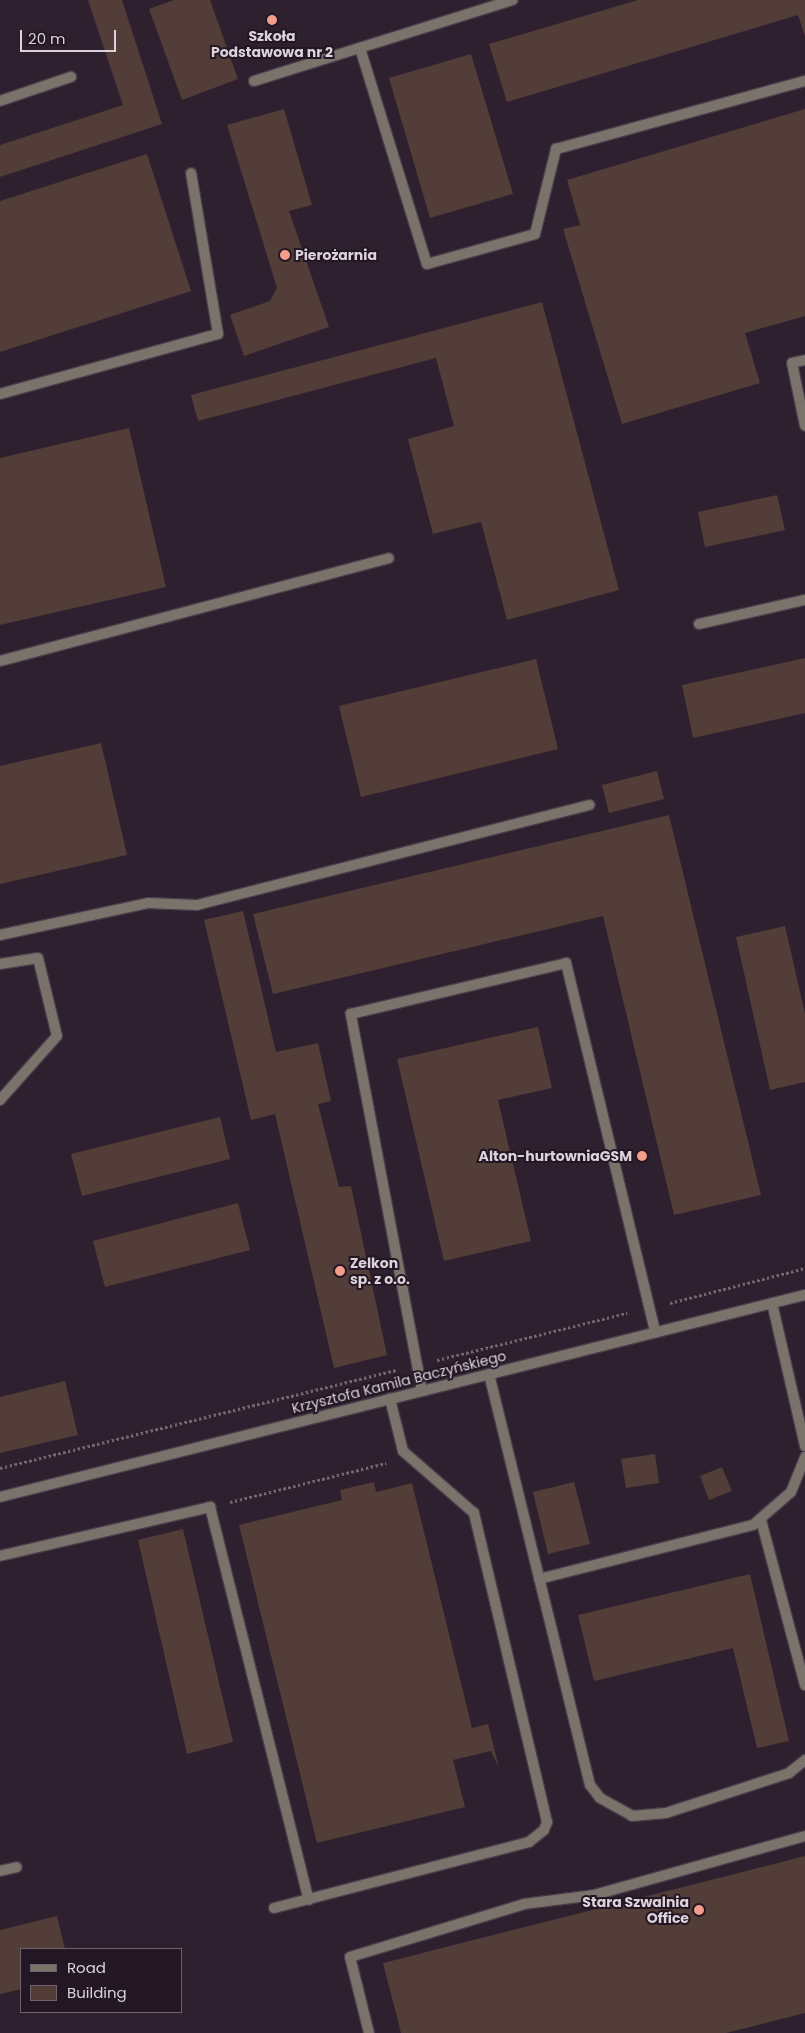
<!DOCTYPE html>
<html>
<head>
<meta charset="utf-8">
<style>
	body { margin:0 }
	#map { position:relative; width:805px; height:2033px; overflow:hidden; background:#2e202e; font-family:Poppins,sans-serif }
	div>[style] { position:absolute }
	.building>* { inset:0; background:#523d38 }
	.path>* { height:3px; margin-top:-1.5px; transform-origin:0; background:repeating-linear-gradient(90deg,#726672 0 2.5px,transparent 0 5px) }
	.roads { filter:drop-shadow(1px 0 #4a3c4a) drop-shadow(-1px 0 #4a3c4a) drop-shadow(0 1px #4a3c4a) drop-shadow(0 -1px #4a3c4a) }
	.lane>* { height:10px; margin:-5px; padding:0 5px; transform-origin:5px; border-radius:5px; background:#79736b }
	.street>* { height:10px; margin:-5px; padding:0 5px; transform-origin:5px; border-radius:5px; background:#79736b }
	.dots>* { width:14px; height:14px; translate:-50% -50%; box-sizing:border-box; border:2px solid #241724; border-radius:50% }
	span { translate:-50% -50%; white-space:nowrap; text-align:center; line-height:1.15; -webkit-text-stroke:4px #241724; paint-order:stroke }
	.poi-label { font-size:14px; color:#dbd2db; font-weight:700 }
	.left { translate:0 -50%; text-align:left }
	.right { translate:-100% -50%; text-align:right }
	.street-label { font-size:14px; color:#dbd2db }
	.legend { position:absolute; left:20px; top:1948px; width:162px; height:65px; box-sizing:border-box; background:#241724; border:1px solid #6d626d; margin:0; padding:6px 9px; list-style:none; font-size:15px; color:#dbd2db }
	.legend li { display:flex; align-items:center; gap:10px; height:25px }
	.legend b { width:25px; border:1px solid #6d626d }
	.scale { position:absolute; left:20px; top:30px; width:96px; height:22px; box-sizing:border-box; border:2px solid #dbd2db; border-top:0; padding-left:6px; font-size:15px; line-height:18px; white-space:nowrap; color:#dbd2db; -webkit-text-stroke:4px #241724; paint-order:stroke }
</style>
</head>
<body>
<div id="map">
	<div class="building">
		<div style="clip-path:polygon(88px 0,122px 0,162px 124px,0 177px,0 145px,123px 105px)"></div>
		<div style="clip-path:polygon(174px 0,210px 0,238px 79px,182px 100px,149px 9px)"></div>
		<div style="clip-path:polygon(638px 0,805px 0,805px 36px,798px 15px,507px 102px,489px 44px)"></div>
		<div style="clip-path:polygon(471px 54px,513px 194px,430px 218px,389px 78px)"></div>
		<div style="clip-path:polygon(284px 109px,312px 205px,289px 211px,329px 327px,244px 356px,230px 315px,270px 301px,277px 288px,227px 125px)"></div>
		<div style="clip-path:polygon(805px 109px,805px 316px,745px 333px,760px 383px,622px 424px,563px 229px,580px 225px,567px 180px)"></div>
		<div style="clip-path:polygon(147px 154px,191px 291px,0 352px,0 201px)"></div>
		<div style="clip-path:polygon(542px 302px,619px 590px,507px 620px,481px 522px,433px 534px,408px 439px,454px 426px,436px 358px,198px 421px,191px 395px)"></div>
		<div style="clip-path:polygon(129px 428px,166px 587px,0 625px,0 458px)"></div>
		<div style="clip-path:polygon(777px 495px,785px 530px,705px 547px,698px 512px)"></div>
		<div style="clip-path:polygon(805px 658px,805px 713px,693px 738px,682px 685px)"></div>
		<div style="clip-path:polygon(536px 659px,558px 749px,361px 797px,339px 706px)"></div>
		<div style="clip-path:polygon(101px 743px,127px 855px,0 884px,0 766px)"></div>
		<div style="clip-path:polygon(657px 771px,664px 799px,609px 813px,602px 785px)"></div>
		<div style="clip-path:polygon(669px 815px,761px 1195px,674px 1215px,603px 916px,273px 994px,253px 914px)"></div>
		<div style="clip-path:polygon(243px 911px,276px 1052px,318px 1043px,331px 1101px,318px 1104px,339px 1187px,351px 1186px,387px 1355px,334px 1368px,275px 1114px,251px 1120px,204px 920px)"></div>
		<div style="clip-path:polygon(785px 926px,805px 1014px,805px 1082px,770px 1090px,736px 937px)"></div>
		<div style="clip-path:polygon(538px 1027px,552px 1088px,498px 1100px,531px 1241px,444px 1261px,397px 1059px)"></div>
		<div style="clip-path:polygon(220px 1117px,230px 1159px,82px 1196px,71px 1154px)"></div>
		<div style="clip-path:polygon(238px 1203px,250px 1250px,105px 1287px,93px 1241px)"></div>
		<div style="clip-path:polygon(65px 1381px,78px 1435px,0 1453px,0 1397px)"></div>
		<div style="clip-path:polygon(655px 1454px,659px 1483px,626px 1488px,621px 1459px)"></div>
		<div style="clip-path:polygon(722px 1467px,732px 1491px,709px 1500px,700px 1476px)"></div>
		<div style="clip-path:polygon(374px 1482px,376px 1492px,412px 1483px,472px 1728px,488px 1724px,499px 1768px,491px 1751px,453px 1760px,465px 1807px,317px 1843px,239px 1525px,342px 1500px,340px 1490px)"></div>
		<div style="clip-path:polygon(574px 1482px,590px 1544px,548px 1554px,533px 1492px)"></div>
		<div style="clip-path:polygon(183px 1529px,233px 1742px,187px 1754px,138px 1540px)"></div>
		<div style="clip-path:polygon(750px 1574px,789px 1741px,757px 1748px,733px 1648px,594px 1681px,578px 1615px)"></div>
		<div style="clip-path:polygon(805px 1856px,805px 2013px,726px 2033px,401px 2033px,383px 1963px)"></div>
		<div style="clip-path:polygon(57px 1916px,65px 1949px,21px 1949px,21px 1989px,0 1994px,0 1930px)"></div>
	</div>
	<div class="path">
		<div style="left:670px;top:1303px;width:139px;rotate:-14.5deg"></div>
		<div style="left:437px;top:1360px;width:196px;rotate:-13.9deg"></div>
		<div style="left:0;top:1468px;width:409px;rotate:-13.9deg"></div>
		<div style="left:230px;top:1502px;width:161px;rotate:-14deg"></div>
	</div>
	<div class="roads">
		<div class="lane">
			<div style="left:360px;top:48px;width:226px;rotate:72.8deg"></div>
			<div style="left:427px;top:264px;width:112px;rotate:-15.5deg"></div>
			<div style="left:535px;top:234px;width:88px;rotate:-76.1deg"></div>
			<div style="left:556px;top:149px;width:258px;rotate:-15.3deg"></div>
			<div style="left:0;top:101px;width:75px;rotate:-18.7deg"></div>
			<div style="left:805px;top:360px;width:13px;rotate:167deg"></div>
			<div style="left:792px;top:363px;width:64px;rotate:78.3deg"></div>
			<div style="left:0;top:394px;width:226px;rotate:-15.4deg"></div>
			<div style="left:218px;top:334px;width:163px;rotate:-99.5deg"></div>
			<div style="left:699px;top:624px;width:109px;rotate:-12.8deg"></div>
			<div style="left:0;top:661px;width:402px;rotate:-14.8deg"></div>
			<div style="left:0;top:935px;width:151px;rotate:-12.2deg"></div>
			<div style="left:148px;top:903px;width:49px;rotate:2.3deg"></div>
			<div style="left:197px;top:905px;width:405px;rotate:-14.3deg"></div>
			<div style="left:0;top:964px;width:38px;rotate:-9deg"></div>
			<div style="left:38px;top:958px;width:80px;rotate:76.3deg"></div>
			<div style="left:57px;top:1036px;width:86px;rotate:131.7deg"></div>
			<div style="left:772px;top:1303px;width:147px;rotate:77deg"></div>
			<div style="left:489px;top:1374px;width:423px;rotate:76.2deg"></div>
			<div style="left:590px;top:1785px;width:16px;rotate:52deg"></div>
			<div style="left:600px;top:1798px;width:37px;rotate:29deg"></div>
			<div style="left:632px;top:1816px;width:34px;rotate:-5deg"></div>
			<div style="left:666px;top:1813px;width:129px;rotate:-18deg"></div>
			<div style="left:789px;top:1773px;width:21px;rotate:-39deg"></div>
			<div style="left:422px;top:1391px;width:384px;rotate:-100.7deg"></div>
			<div style="left:351px;top:1014px;width:221px;rotate:-13.3deg"></div>
			<div style="left:566px;top:963px;width:380px;rotate:76.4deg"></div>
			<div style="left:761px;top:1520px;width:171px;rotate:75.1deg"></div>
			<div style="left:0;top:1556px;width:216px;rotate:-13.1deg"></div>
			<div style="left:210px;top:1507px;width:405px;rotate:75.9deg"></div>
			<div style="left:539px;top:1579px;width:221px;rotate:-14.2deg"></div>
			<div style="left:753px;top:1525px;width:50px;rotate:-41deg"></div>
			<div style="left:791px;top:1492px;width:38px;rotate:-68deg"></div>
			<div style="left:0;top:1871px;width:17px;rotate:-13deg"></div>
			<div style="left:274px;top:1908px;width:263px;rotate:-14.5deg"></div>
			<div style="left:529px;top:1842px;width:19px;rotate:-39deg"></div>
			<div style="left:544px;top:1830px;width:9px;rotate:-69deg"></div>
			<div style="left:547px;top:1822px;width:318px;rotate:-103.3deg"></div>
			<div style="left:474px;top:1513px;width:94px;rotate:-138.9deg"></div>
			<div style="left:403px;top:1451px;width:54px;rotate:-104deg"></div>
			<div style="left:369px;top:2033px;width:78px;rotate:-104deg"></div>
			<div style="left:350px;top:1957px;width:182px;rotate:-16.9deg"></div>
			<div style="left:524px;top:1904px;width:71px;rotate:-7.3deg"></div>
			<div style="left:594px;top:1895px;width:219px;rotate:-15.6deg"></div>
		</div>
		<div class="street">
			<div style="left:254px;top:81px;width:271px;rotate:-17.4deg"></div>
			<div style="left:0;top:1497px;width:830px;rotate:-14.09deg"></div>
		</div>
	</div>
	<div class="dots">
		<div style="left:272px;top:20px;background:#f49d8c"></div>
		<div style="left:285px;top:255px;background:#f49d8c"></div>
		<div style="left:642px;top:1156px;background:#f49d8c"></div>
		<div style="left:340px;top:1271px;background:#f49d8c"></div>
		<div style="left:699px;top:1910px;background:#f49d8c"></div>
	</div>
	<div class="poi-label">
		<span style="left:272px;top:44px">Szkoła<br>Podstawowa nr 2</span>
		<span class="left" style="left:295px;top:255px">Pierożarnia</span>
		<span class="right" style="left:632px;top:1156px">Alton-hurtowniaGSM</span>
		<span class="left" style="left:350px;top:1271px">Zelkon<br>sp. z o.o.</span>
		<span class="right" style="left:689px;top:1910px">Stara Szwalnia<br>Office</span>
	</div>
	<div class="street-label">
		<span style="left:399px;top:1382px;rotate:-14deg">Krzysztofa Kamila Baczyńskiego</span>
	</div>
	<ul class="legend">
	<li><b style="height:6px;background:#79736b"></b>Road</li>
	<li><b style="height:14px;background:#523d38"></b>Building</li>
	</ul>
	<div class="scale">20 m</div>
</div>
</body>
</html>
